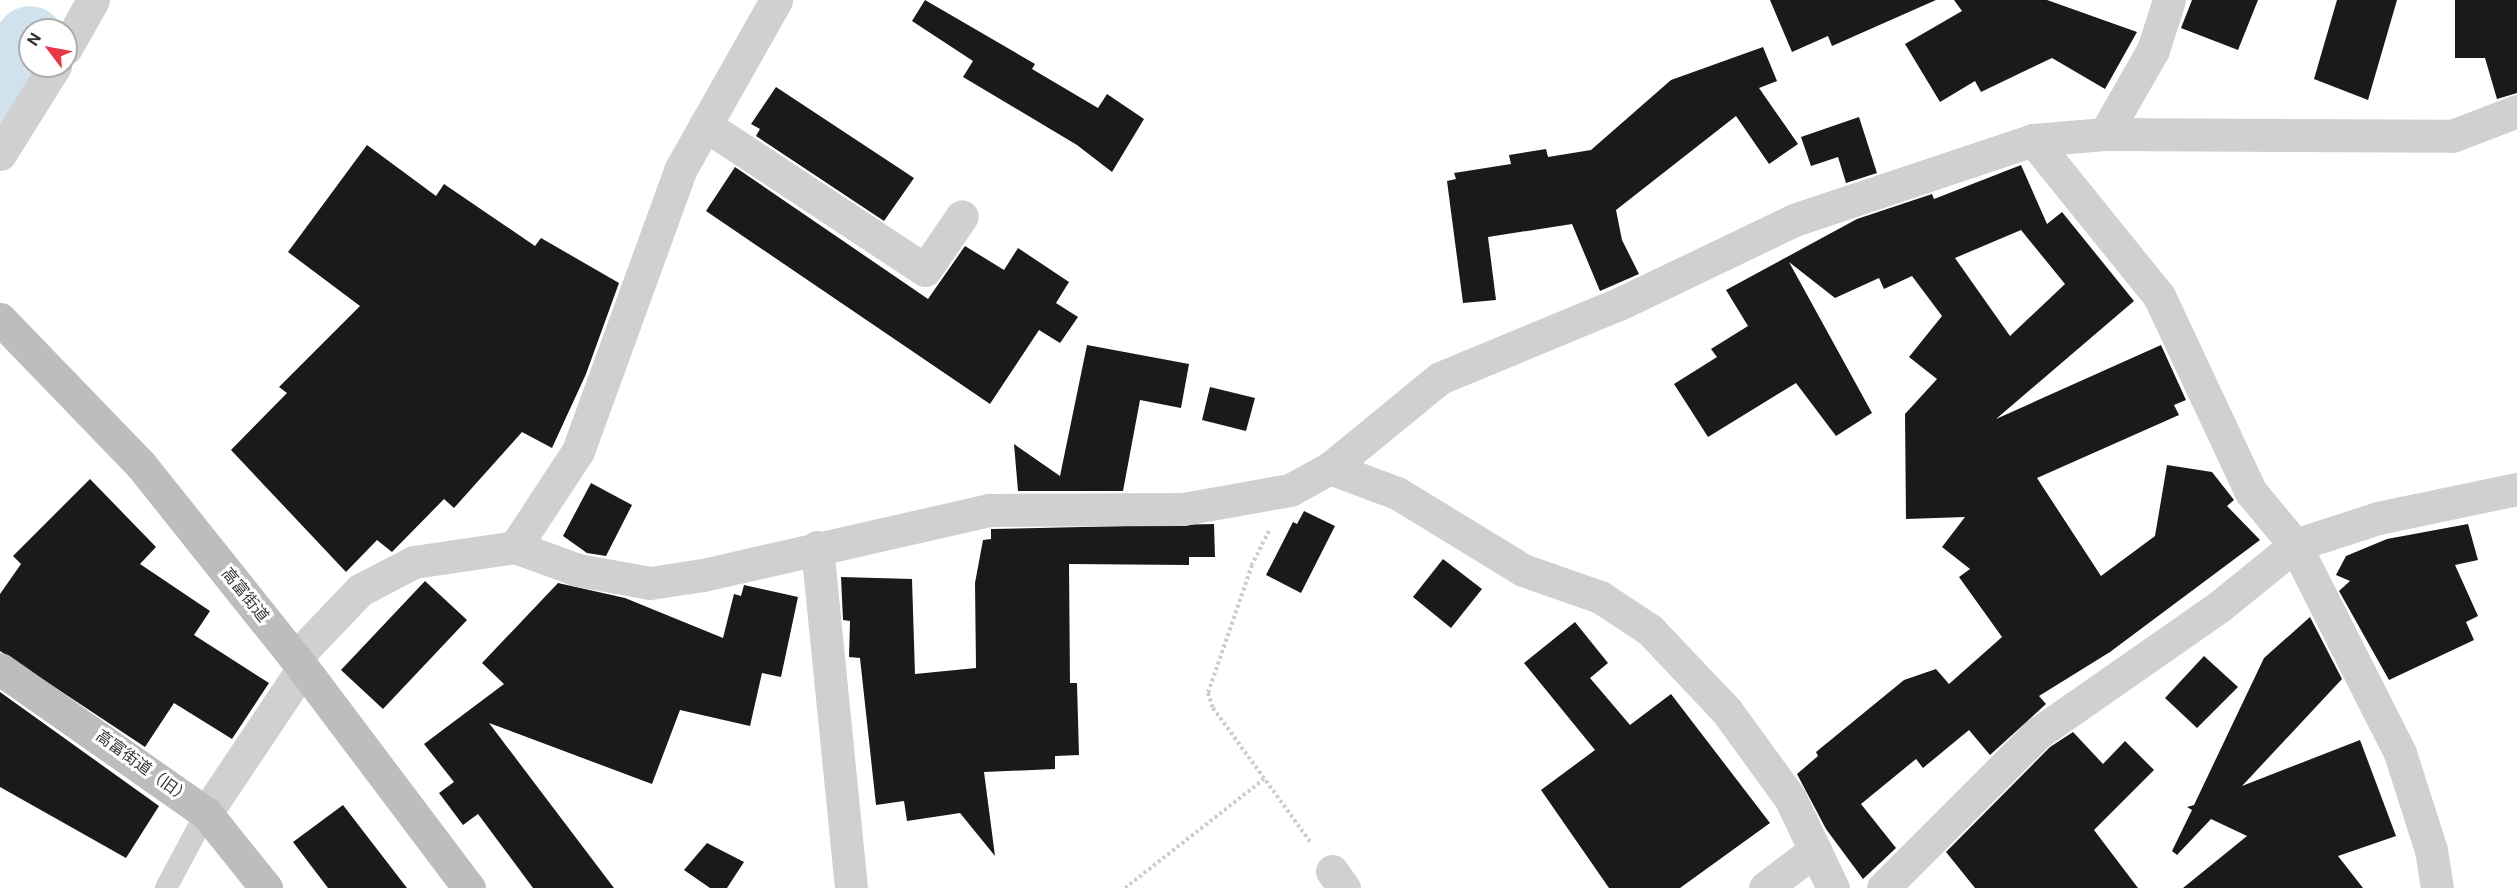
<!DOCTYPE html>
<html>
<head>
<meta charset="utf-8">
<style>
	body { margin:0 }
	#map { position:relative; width:2517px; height:888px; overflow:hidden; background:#fff; font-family:Roboto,"Noto Sans JP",sans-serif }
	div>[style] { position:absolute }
	.river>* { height:70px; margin:-35px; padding:0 35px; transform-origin:35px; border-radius:35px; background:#cfe2ee }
	.building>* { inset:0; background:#1a1a1a }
	.path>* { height:4px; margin-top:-2px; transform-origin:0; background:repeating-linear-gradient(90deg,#cdcdcd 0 3px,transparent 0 6px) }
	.lane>* { height:22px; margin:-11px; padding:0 11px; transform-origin:11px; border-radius:11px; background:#d0d0d0 }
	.street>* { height:33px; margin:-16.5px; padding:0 16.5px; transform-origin:16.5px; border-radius:16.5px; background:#d0d0d0 }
	.secondary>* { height:33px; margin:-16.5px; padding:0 16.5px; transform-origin:16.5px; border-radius:16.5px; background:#bdbdbd }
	span { translate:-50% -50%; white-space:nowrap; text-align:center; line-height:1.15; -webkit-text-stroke:6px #fff; paint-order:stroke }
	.street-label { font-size:16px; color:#333 }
	.north { position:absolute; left:18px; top:18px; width:60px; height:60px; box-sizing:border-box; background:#fff; border:2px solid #adadad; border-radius:50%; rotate:302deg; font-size:16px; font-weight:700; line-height:24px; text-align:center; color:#333 }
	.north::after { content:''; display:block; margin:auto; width:21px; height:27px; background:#e63946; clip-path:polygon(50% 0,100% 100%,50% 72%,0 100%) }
</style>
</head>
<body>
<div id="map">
	<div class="river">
		<div style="left:0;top:92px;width:59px;rotate:-59.5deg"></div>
	</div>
	<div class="building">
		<div style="clip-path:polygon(925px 0,1035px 64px,1032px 69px,1098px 108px,1107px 94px,1144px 119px,1112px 172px,1077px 145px,963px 77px,973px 61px,912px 21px)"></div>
		<div style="clip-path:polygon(1770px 0,1936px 0,1832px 46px,1828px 36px,1792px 52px)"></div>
		<div style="clip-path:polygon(1954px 0,2047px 0,2137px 32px,2105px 89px,2052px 58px,1981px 92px,1975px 81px,1940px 102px,1905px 44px,1962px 11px)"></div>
		<div style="clip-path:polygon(2192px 0,2258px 0,2238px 50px,2181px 28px)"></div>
		<div style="clip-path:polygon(2337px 0,2397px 0,2368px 100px,2314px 79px)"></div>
		<div style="clip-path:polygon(2455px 0,2517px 0,2517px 93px,2497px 99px,2485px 58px,2455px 58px)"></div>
		<div style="clip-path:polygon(1763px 47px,1777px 81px,1759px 88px,1798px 144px,1769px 164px,1736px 116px,1616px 210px,1622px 240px,1639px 274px,1600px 291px,1572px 224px,1488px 237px,1496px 300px,1463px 303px,1447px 181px,1456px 179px,1454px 173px,1511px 164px,1509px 155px,1546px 149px,1548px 157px,1591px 150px,1671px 80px)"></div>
		<div style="clip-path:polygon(776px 87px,914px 178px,884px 221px,756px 136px,760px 129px,751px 124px)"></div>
		<div style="clip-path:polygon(1859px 117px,1877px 173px,1846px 183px,1838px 157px,1811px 166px,1801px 137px)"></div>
		<div style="clip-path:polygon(367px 145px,436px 196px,444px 184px,535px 246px,541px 238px,619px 283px,586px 374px,552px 448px,522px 432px,454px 508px,444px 499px,392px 552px,377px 540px,346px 572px,231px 450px,287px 393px,279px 387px,360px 306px,288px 252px)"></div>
		<div style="clip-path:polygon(evenodd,2021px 165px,2047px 224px,2062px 212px,2134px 301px,1996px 419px,2161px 345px,2186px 400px,2174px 405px,2179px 415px,2037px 478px,2101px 576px,2155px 536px,2167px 465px,2212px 472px,2234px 500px,2227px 506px,2260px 540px,2110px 652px,2039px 696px,2046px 704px,1990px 755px,1969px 730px,1923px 768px,1916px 759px,1861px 804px,1896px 848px,1863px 879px,1826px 829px,1797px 774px,1818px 756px,1816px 752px,1904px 680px,1936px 669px,1949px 684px,2002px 637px,1959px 577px,1970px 569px,1942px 547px,1965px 517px,1906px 519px,1905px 414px,1937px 379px,1909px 357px,1942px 316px,1912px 276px,1884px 289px,1879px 278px,1835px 298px,1789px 262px,1872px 413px,1836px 436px,1796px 383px,1708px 437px,1674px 384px,1717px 357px,1711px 349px,1748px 326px,1726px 290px,1857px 219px,1932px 194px,1934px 199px,2021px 165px,2021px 230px,2065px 284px,2010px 336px,1955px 258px,2021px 230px)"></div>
		<div style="clip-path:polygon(735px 167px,928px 299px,965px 246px,1004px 270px,1018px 248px,1069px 282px,1056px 303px,1078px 317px,1060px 343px,1039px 330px,990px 404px,706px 211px)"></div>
		<div style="clip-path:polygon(1087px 345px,1189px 364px,1181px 408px,1140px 400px,1123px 491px,1018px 491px,1014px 444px,1060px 476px)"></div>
		<div style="clip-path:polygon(1210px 387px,1255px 398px,1246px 431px,1202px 420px)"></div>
		<div style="clip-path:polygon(90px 479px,156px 547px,140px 564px,210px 611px,194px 635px,269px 683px,232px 739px,174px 703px,145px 747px,0 651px,0 594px,21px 564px,13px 556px)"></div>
		<div style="clip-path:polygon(591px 483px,632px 505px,606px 556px,587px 553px,563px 536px)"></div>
		<div style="clip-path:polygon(1304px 511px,1335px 526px,1301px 593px,1266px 575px,1293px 522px,1297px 524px)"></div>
		<div style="clip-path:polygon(1214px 524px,1215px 557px,1189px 557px,1189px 565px,1069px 564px,1070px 683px,1077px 683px,1079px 755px,1055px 756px,1055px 769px,984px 772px,995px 856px,960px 813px,907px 821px,904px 801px,876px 805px,860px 658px,849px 657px,850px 621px,843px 620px,841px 577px,912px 579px,915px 674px,976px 668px,975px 583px,983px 540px,991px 539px,991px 529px)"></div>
		<div style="clip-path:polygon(2468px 524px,2478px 560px,2455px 565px,2478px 616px,2466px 622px,2474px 640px,2389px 680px,2339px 591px,2350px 581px,2336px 575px,2346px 556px,2387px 539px)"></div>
		<div style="clip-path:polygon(1443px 559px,1482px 589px,1451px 628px,1413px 597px)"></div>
		<div style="clip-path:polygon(425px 581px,467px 620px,383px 709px,341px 670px)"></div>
		<div style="clip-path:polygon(558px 583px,625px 598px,723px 638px,734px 594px,741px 596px,744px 585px,798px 597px,781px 677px,762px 673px,750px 726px,680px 710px,652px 784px,489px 723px,614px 888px,533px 888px,478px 814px,463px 825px,439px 793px,454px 782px,424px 744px,504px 684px,482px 663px)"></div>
		<div style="clip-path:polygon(2310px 617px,2342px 679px,2242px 786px,2360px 740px,2396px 836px,2338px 856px,2363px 888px,2183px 888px,2247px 836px,2211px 819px,2177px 855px,2172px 851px,2192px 810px,2187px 807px,2194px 805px,2264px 658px)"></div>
		<div style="clip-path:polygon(1575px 622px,1608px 663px,1590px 678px,1630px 725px,1671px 694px,1770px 823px,1680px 888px,1609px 888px,1541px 790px,1595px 750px,1524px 663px)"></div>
		<div style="clip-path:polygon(2204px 656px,2238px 687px,2197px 728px,2165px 698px)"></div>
		<div style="clip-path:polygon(0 692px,159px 806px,126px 858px,0 787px)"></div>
		<div style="clip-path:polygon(2073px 732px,2103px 764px,2125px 741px,2154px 770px,2094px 830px,2138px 888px,1975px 888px,1946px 852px,2050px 747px)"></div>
		<div style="clip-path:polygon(343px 805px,407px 888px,328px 888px,293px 842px)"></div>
		<div style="clip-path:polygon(707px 843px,744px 862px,727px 888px,710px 888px,684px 870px)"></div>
	</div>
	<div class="path">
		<div style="left:1269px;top:531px;width:38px;rotate:117deg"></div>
		<div style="left:1252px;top:565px;width:135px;rotate:109deg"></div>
		<div style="left:1208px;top:693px;width:16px;rotate:72deg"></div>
		<div style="left:1213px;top:708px;width:167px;rotate:54deg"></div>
		<div style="left:1125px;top:888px;width:177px;rotate:-38.1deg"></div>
	</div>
	<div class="lane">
		<div style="left:166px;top:888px;width:85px;rotate:-61.9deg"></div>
	</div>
	<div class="street">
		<div style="left:66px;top:48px;width:55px;rotate:-60.6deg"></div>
		<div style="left:705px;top:125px;width:263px;rotate:33.4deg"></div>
		<div style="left:925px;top:270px;width:65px;rotate:-55.6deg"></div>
		<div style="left:2105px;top:134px;width:97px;rotate:-60.3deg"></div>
		<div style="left:2153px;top:50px;width:52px;rotate:-72.3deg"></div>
		<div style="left:2033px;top:140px;width:201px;rotate:51.1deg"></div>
		<div style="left:2159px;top:296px;width:217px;rotate:64.9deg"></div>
		<div style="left:2251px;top:492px;width:69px;rotate:50.3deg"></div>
		<div style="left:2295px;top:545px;width:233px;rotate:63.2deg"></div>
		<div style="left:2400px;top:753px;width:102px;rotate:72.3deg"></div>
		<div style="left:2431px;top:850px;width:38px;rotate:81deg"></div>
		<div style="left:0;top:154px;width:104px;rotate:-58deg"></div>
		<div style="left:1330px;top:468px;width:72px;rotate:20.5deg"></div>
		<div style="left:1397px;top:493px;width:148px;rotate:31.4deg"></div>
		<div style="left:1523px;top:570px;width:82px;rotate:19.3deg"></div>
		<div style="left:1600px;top:597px;width:60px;rotate:33.4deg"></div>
		<div style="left:1650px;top:630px;width:110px;rotate:46.5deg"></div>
		<div style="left:1726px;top:710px;width:109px;rotate:54deg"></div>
		<div style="left:1790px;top:798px;width:100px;rotate:64.5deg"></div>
		<div style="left:515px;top:547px;width:115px;rotate:-56.7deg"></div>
		<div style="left:578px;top:451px;width:299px;rotate:-70deg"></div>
		<div style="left:680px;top:170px;width:195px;rotate:-60.5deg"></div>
		<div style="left:817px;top:547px;width:343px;rotate:84.3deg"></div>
		<div style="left:295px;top:658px;width:94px;rotate:-46.3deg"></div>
		<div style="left:360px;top:590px;width:61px;rotate:-27.4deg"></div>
		<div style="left:414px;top:562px;width:102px;rotate:-8.4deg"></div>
		<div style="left:515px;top:547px;width:67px;rotate:20.1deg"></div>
		<div style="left:578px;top:570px;width:73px;rotate:10.2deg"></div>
		<div style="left:650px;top:583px;width:54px;rotate:-8.6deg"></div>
		<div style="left:703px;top:575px;width:294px;rotate:-12.8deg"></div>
		<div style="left:990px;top:510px;width:193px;rotate:-0.3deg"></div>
		<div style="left:1183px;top:509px;width:109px;rotate:-10.1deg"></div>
		<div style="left:1290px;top:490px;width:46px;rotate:-28.8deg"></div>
		<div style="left:1330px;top:468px;width:142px;rotate:-39.3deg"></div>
		<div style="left:1440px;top:378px;width:194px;rotate:-22.5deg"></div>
		<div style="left:1619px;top:304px;width:194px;rotate:-25.6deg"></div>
		<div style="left:1794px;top:220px;width:252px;rotate:-18.5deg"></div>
		<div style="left:2033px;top:140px;width:72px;rotate:-4.8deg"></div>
		<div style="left:2105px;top:134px;width:347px;rotate:0.3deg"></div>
		<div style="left:2452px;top:136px;width:70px;rotate:-21deg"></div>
		<div style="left:206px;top:813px;width:174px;rotate:-56.2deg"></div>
		<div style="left:1332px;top:871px;width:21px;rotate:55deg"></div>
		<div style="left:1765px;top:888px;width:63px;rotate:-37.2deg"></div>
		<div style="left:1883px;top:888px;width:219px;rotate:-45deg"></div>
		<div style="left:2038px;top:733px;width:222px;rotate:-34.9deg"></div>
		<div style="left:2220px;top:606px;width:97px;rotate:-39.1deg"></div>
		<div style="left:2295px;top:545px;width:87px;rotate:-18deg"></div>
		<div style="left:2378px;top:518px;width:142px;rotate:-11.8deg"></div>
	</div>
	<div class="secondary">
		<div style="left:0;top:319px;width:203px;rotate:46deg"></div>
		<div style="left:141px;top:465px;width:260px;rotate:51.4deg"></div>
		<div style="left:303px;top:668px;width:276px;rotate:53deg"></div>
		<div style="left:0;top:669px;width:251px;rotate:35deg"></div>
		<div style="left:206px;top:813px;width:96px;rotate:51.3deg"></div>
	</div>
	<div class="street-label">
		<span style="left:245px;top:595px;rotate:51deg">高富街道</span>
		<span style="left:143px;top:767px;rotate:36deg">高富街道（旧）</span>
	</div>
	<div class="north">N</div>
</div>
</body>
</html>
